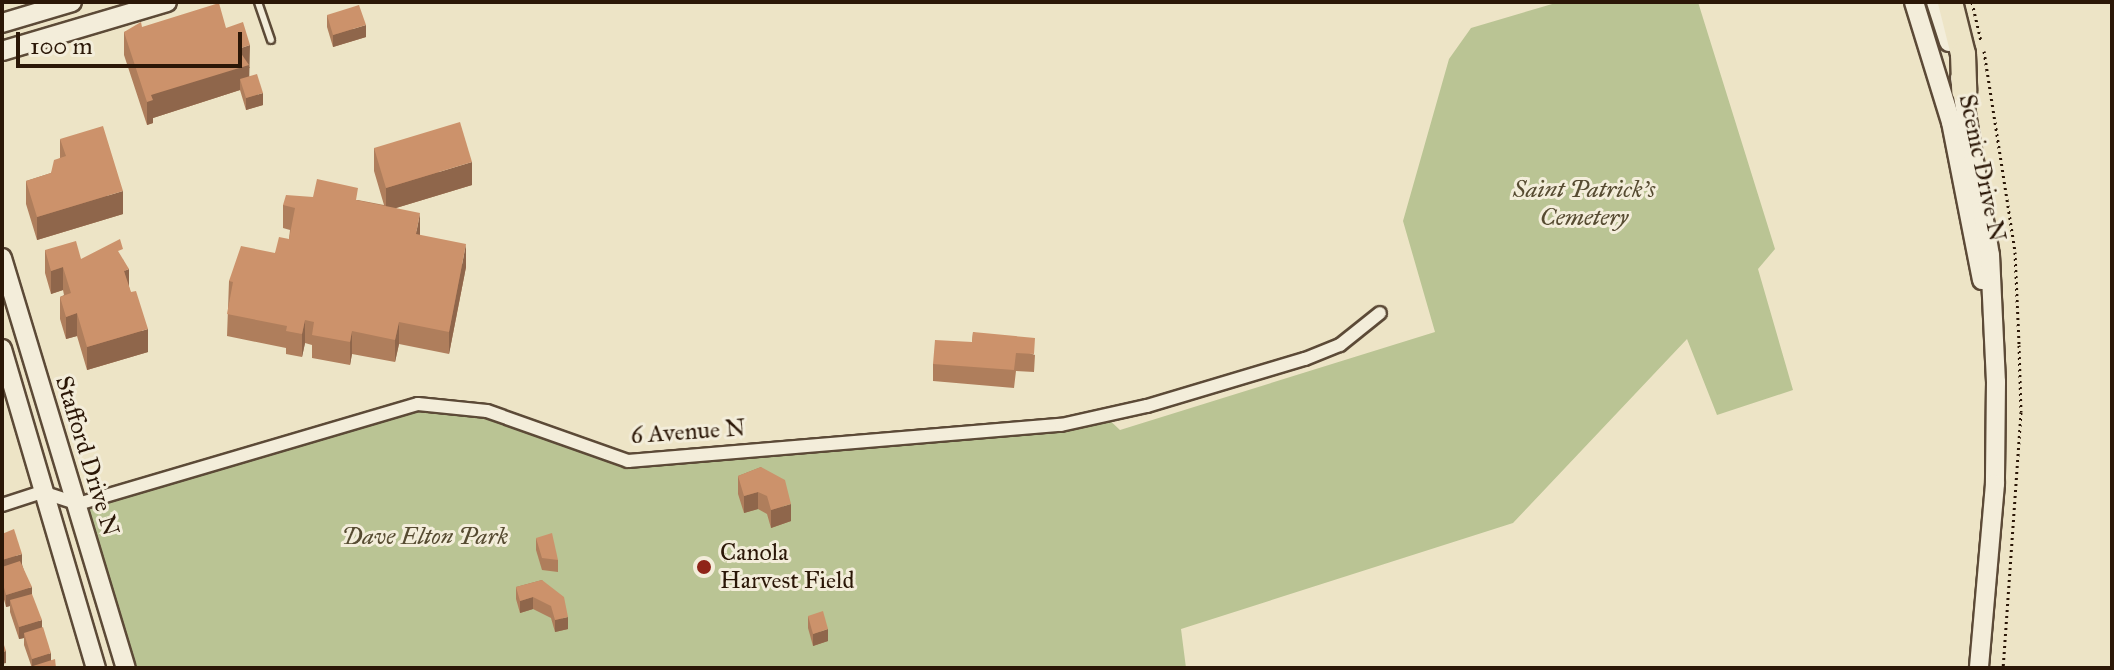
<!DOCTYPE html>
<html>
<head>
<meta charset="utf-8">
<style>
	body { margin:0 }
	#map { position:relative; width:2114px; height:670px; overflow:hidden; background:#ede4c6; font-family:"IM FELL Great Primer",serif }
	div>[style] { position:absolute }
	.green>* { inset:0; background:#bac494 }
	.path>* { height:3px; margin-top:-1.5px; transform-origin:0; background:repeating-linear-gradient(90deg,#2b1707 0 2px,transparent 0 6px) }
	.roads { filter:drop-shadow(2px 0 #5c4a37) drop-shadow(-2px 0 #5c4a37) drop-shadow(0 2px #5c4a37) drop-shadow(0 -2px #5c4a37) }
	.service>* { height:6px; margin:-3px; padding:0 3px; transform-origin:3px; border-radius:3px; background:#f3edda }
	.minor>* { height:12px; margin:-6px; padding:0 6px; transform-origin:6px; border-radius:6px; background:#f3edda }
	.secondary>* { height:18px; margin:-9px; padding:0 9px; transform-origin:9px; border-radius:9px; background:#f3edda }
	.motorway>* { height:24px; margin:-12px; padding:0 12px; transform-origin:12px; border-radius:12px; background:#ede4c6 }
	.wall>* { inset:0; background:#af7e5c }
	.shaded-wall>* { inset:0; background:#8f664b }
	.building>* { inset:0; background:#cc926b }
	.dots>* { width:22px; height:22px; translate:-50% -50%; box-sizing:border-box; border:4px solid #f3edda; border-radius:50% }
	span { translate:-50% -50%; white-space:nowrap; text-align:center; line-height:1.15; -webkit-text-stroke:6px #f3edda; paint-order:stroke }
	.street-label { font-size:24px; color:#2b1707 }
	.park-label { font-size:24px; color:#564b31; font-style:italic }
	.poi-label { font-size:24px; color:#2b1707 }
	.left { translate:0 -50%; text-align:left }
	.frame { position:absolute; inset:0; border:4px solid #2b1707; pointer-events:none }
	.scale { position:absolute; left:16px; top:32px; width:226px; height:36px; box-sizing:border-box; border:4px solid #2b1707; border-top:0; padding-left:10px; font-size:24px; line-height:28px; white-space:nowrap; color:#2b1707; -webkit-text-stroke:6px #f3edda; paint-order:stroke }
</style>
</head>
<body>
<div id="map">
	<div class="green">
		<div style="clip-path:polygon(1559px 2px,1698px 2px,1775px 249px,1758px 269px,1793px 390px,1717px 415px,1687px 339px,1513px 523px,1181px 629px,1186px 668px,126px 668px,78px 504px,382px 412px,454px 405px,628px 461px,1105px 416px,1120px 430px,1435px 332px,1403px 221px,1449px 59px,1471px 28px)"></div>
	</div>
	<div class="path">
		<div style="left:1972px;top:2px;width:39px;rotate:77deg"></div>
		<div style="left:1984px;top:51px;width:203px;rotate:81.2deg"></div>
		<div style="left:2015px;top:252px;width:93px;rotate:87.5deg"></div>
		<div style="left:2019px;top:345px;width:67px;rotate:88.3deg"></div>
		<div style="left:2021px;top:412px;width:257px;rotate:94deg"></div>
	</div>
	<div class="roads">
		<div class="service">
			<div style="left:258px;top:2px;width:40px;rotate:71.1deg"></div>
		</div>
		<div class="minor">
			<div style="left:2px;top:505px;width:42px;rotate:-18deg"></div>
			<div style="left:42px;top:492px;width:38px;rotate:18deg"></div>
			<div style="left:78px;top:504px;width:354px;rotate:-16.4deg"></div>
			<div style="left:418px;top:404px;width:69px;rotate:5.8deg"></div>
			<div style="left:487px;top:411px;width:150px;rotate:19.5deg"></div>
			<div style="left:628px;top:461px;width:434px;rotate:-4.8deg"></div>
			<div style="left:1061px;top:425px;width:88px;rotate:-12.5deg"></div>
			<div style="left:1147px;top:406px;width:165px;rotate:-16.6deg"></div>
			<div style="left:1305px;top:359px;width:38px;rotate:-22deg"></div>
			<div style="left:1340px;top:345px;width:51px;rotate:-38.7deg"></div>
		</div>
		<div class="secondary">
			<div style="left:1914px;top:2px;width:126px;rotate:72.9deg"></div>
			<div style="left:1951px;top:122px;width:161px;rotate:78.9deg"></div>
			<div style="left:1936px;top:2px;width:42px;rotate:72deg"></div>
			<div style="left:2px;top:23px;width:73px;rotate:-16.7deg"></div>
			<div style="left:2px;top:51px;width:172px;rotate:-16.5deg"></div>
			<div style="left:1960px;top:78px;width:180px;rotate:80.4deg"></div>
			<div style="left:1990px;top:255px;width:127px;rotate:87.3deg"></div>
			<div style="left:1996px;top:382px;width:102px;rotate:90.6deg"></div>
			<div style="left:1995px;top:484px;width:185px;rotate:95deg"></div>
			<div style="left:2px;top:258px;width:428px;rotate:73.2deg"></div>
			<div style="left:2px;top:349px;width:333px;rotate:73.6deg"></div>
		</div>
		<div class="motorway">
			<div style="left:1950px;top:2px;width:54px;rotate:76deg"></div>
			<div style="left:1963px;top:54px;width:37px;rotate:88deg"></div>
		</div>
	</div>
	<div class="wall">
		<div style="clip-path:polygon(327px 15px,366px 37px,333px 47px,327px 27px)"></div>
		<div style="clip-path:polygon(142px 27px,226px 28px,250px 68px,249px 68px,249px 76px,263px 105px,246px 110px,240px 90px,153px 118px,153px 123px,147px 125px,124px 55px,124px 32px)"></div>
		<div style="clip-path:polygon(60px 139px,123px 214px,37px 240px,26px 204px,26px 181px,51px 173px,60px 158px)"></div>
		<div style="clip-path:polygon(374px 148px,472px 185px,396px 208px,420px 235px,466px 267px,449px 354px,399px 344px,395px 362px,352px 354px,350px 365px,312px 358px,312px 345px,305px 343px,302px 357px,286px 354px,286px 348px,227px 336px,229px 281px,275px 253px,289px 239px,290px 230px,283px 228px,283px 205px,358px 200px,384px 205px,374px 171px)"></div>
		<div style="clip-path:polygon(45px 250px,81px 259px,123px 259px,129px 287px,148px 352px,87px 370px,77px 336px,66px 339px,60px 319px,60px 297px,64px 295px,63px 290px,51px 294px,45px 273px)"></div>
		<div style="clip-path:polygon(973px 332px,1035px 355px,1034px 372px,1016px 371px,1014px 388px,933px 381px,933px 364px,972px 342px)"></div>
		<div style="clip-path:polygon(761px 467px,791px 521px,771px 528px,767px 514px,758px 509px,744px 513px,738px 494px,738px 476px)"></div>
		<div style="clip-path:polygon(2px 534px,22px 564px,51px 660px,56px 668px,32px 668px,24px 645px,24px 638px,19px 639px,10px 612px,10px 606px,6px 607px,2px 592px)"></div>
		<div style="clip-path:polygon(536px 538px,558px 560px,558px 572px,542px 570px,536px 550px)"></div>
		<div style="clip-path:polygon(542px 580px,568px 629px,555px 632px,551px 618px,533px 609px,520px 613px,516px 599px,516px 587px)"></div>
		<div style="clip-path:polygon(808px 616px,828px 641px,813px 646px,808px 628px)"></div>
	</div>
	<div class="shaded-wall">
		<div style="clip-path:polygon(366px 25px,366px 37px,333px 47px,333px 35px)"></div>
		<div style="clip-path:polygon(250px 45px,249px 88px,240px 79px,240px 90px,153px 118px,153px 123px,147px 125px,147px 102px,151px 95px,238px 49px)"></div>
		<div style="clip-path:polygon(263px 93px,263px 105px,246px 110px,246px 98px)"></div>
		<div style="clip-path:polygon(472px 162px,472px 185px,386px 211px,386px 188px)"></div>
		<div style="clip-path:polygon(123px 191px,123px 214px,37px 240px,37px 217px)"></div>
		<div style="clip-path:polygon(420px 213px,420px 236px,416px 234px)"></div>
		<div style="clip-path:polygon(466px 244px,466px 267px,449px 354px,449px 332px)"></div>
		<div style="clip-path:polygon(63px 267px,63px 290px,51px 294px,51px 271px)"></div>
		<div style="clip-path:polygon(129px 269px,129px 292px,124px 271px)"></div>
		<div style="clip-path:polygon(77px 313px,77px 336px,66px 339px,66px 317px)"></div>
		<div style="clip-path:polygon(305px 320px,305px 343px,302px 357px,302px 334px)"></div>
		<div style="clip-path:polygon(399px 322px,399px 344px,395px 362px,395px 340px)"></div>
		<div style="clip-path:polygon(148px 329px,148px 352px,87px 370px,87px 347px)"></div>
		<div style="clip-path:polygon(352px 331px,352px 354px,350px 365px,350px 342px)"></div>
		<div style="clip-path:polygon(758px 492px,758px 509px,744px 513px,744px 496px)"></div>
		<div style="clip-path:polygon(791px 504px,791px 521px,771px 528px,771px 510px)"></div>
		<div style="clip-path:polygon(22px 554px,22px 566px,2px 572px,2px 560px)"></div>
		<div style="clip-path:polygon(32px 587px,32px 599px,10px 600px,10px 606px,6px 607px,6px 595px)"></div>
		<div style="clip-path:polygon(533px 597px,533px 609px,520px 613px,520px 601px)"></div>
		<div style="clip-path:polygon(568px 617px,568px 629px,555px 632px,555px 620px)"></div>
		<div style="clip-path:polygon(42px 620px,42px 632px,24px 633px,24px 638px,19px 639px,19px 627px)"></div>
		<div style="clip-path:polygon(828px 629px,828px 641px,813px 646px,813px 634px)"></div>
		<div style="clip-path:polygon(6px 651px,6px 663px,2px 664px,2px 652px)"></div>
		<div style="clip-path:polygon(51px 653px,51px 665px,33px 666px,32px 668px,32px 659px)"></div>
	</div>
	<div class="building">
		<div style="clip-path:polygon(219px 3px,226px 28px,243px 22px,250px 45px,238px 49px,249px 65px,151px 95px,153px 100px,147px 102px,124px 32px,141px 22px,142px 27px)"></div>
		<div style="clip-path:polygon(359px 5px,366px 25px,333px 35px,327px 15px)"></div>
		<div style="clip-path:polygon(257px 74px,263px 93px,246px 98px,240px 79px)"></div>
		<div style="clip-path:polygon(460px 122px,472px 162px,386px 188px,374px 148px)"></div>
		<div style="clip-path:polygon(103px 126px,123px 191px,37px 217px,26px 181px,51px 173px,54px 160px,66px 156px,60px 139px)"></div>
		<div style="clip-path:polygon(317px 179px,358px 188px,356px 200px,420px 213px,416px 234px,466px 244px,449px 332px,399px 322px,395px 340px,352px 331px,350px 342px,312px 335px,314px 322px,305px 320px,302px 334px,286px 331px,287px 326px,227px 314px,233px 282px,229px 281px,241px 246px,275px 253px,279px 237px,289px 239px,295px 208px,283px 205px,286px 195px,313px 197px)"></div>
		<div style="clip-path:polygon(120px 239px,123px 249px,118px 251px,129px 269px,124px 271px,131px 292px,136px 291px,148px 329px,87px 347px,77px 313px,66px 317px,60px 297px,71px 293px,63px 267px,51px 271px,45px 250px,76px 241px,81px 259px)"></div>
		<div style="clip-path:polygon(973px 332px,1035px 338px,1034px 354px,1016px 353px,1014px 370px,933px 364px,935px 340px,972px 342px)"></div>
		<div style="clip-path:polygon(761px 467px,785px 480px,791px 504px,771px 510px,767px 496px,758px 492px,744px 496px,738px 476px)"></div>
		<div style="clip-path:polygon(14px 529px,22px 554px,2px 560px,2px 534px)"></div>
		<div style="clip-path:polygon(552px 533px,558px 560px,542px 558px,536px 538px)"></div>
		<div style="clip-path:polygon(20px 561px,32px 587px,6px 595px,2px 580px,2px 567px)"></div>
		<div style="clip-path:polygon(542px 580px,564px 597px,568px 617px,555px 620px,551px 606px,533px 597px,520px 601px,516px 587px)"></div>
		<div style="clip-path:polygon(32px 594px,42px 620px,19px 627px,10px 600px)"></div>
		<div style="clip-path:polygon(823px 611px,828px 629px,813px 634px,808px 616px)"></div>
		<div style="clip-path:polygon(43px 627px,51px 653px,32px 659px,24px 633px)"></div>
		<div style="clip-path:polygon(2px 639px,6px 651px,2px 652px)"></div>
		<div style="clip-path:polygon(55px 659px,56px 668px,34px 668px,33px 666px)"></div>
	</div>
	<div class="dots">
		<div style="left:704px;top:567px;background:#8f2418"></div>
	</div>
	<div class="street-label">
		<span style="left:1982px;top:168px;rotate:78deg">Scenic Drive N</span>
		<span style="left:688px;top:432px;rotate:-4deg">6 Avenue N</span>
		<span style="left:87px;top:456px;rotate:73deg">Stafford Drive N</span>
	</div>
	<div class="park-label">
		<span style="left:1584px;top:204px">Saint Patrick's<br>Cemetery</span>
		<span style="left:425px;top:537px">Dave Elton Park</span>
	</div>
	<div class="poi-label">
		<span class="left" style="left:720px;top:567px">Canola<br>Harvest Field</span>
	</div>
	<div class="frame"></div>
	<div class="scale">100 m</div>
</div>
</body>
</html>
